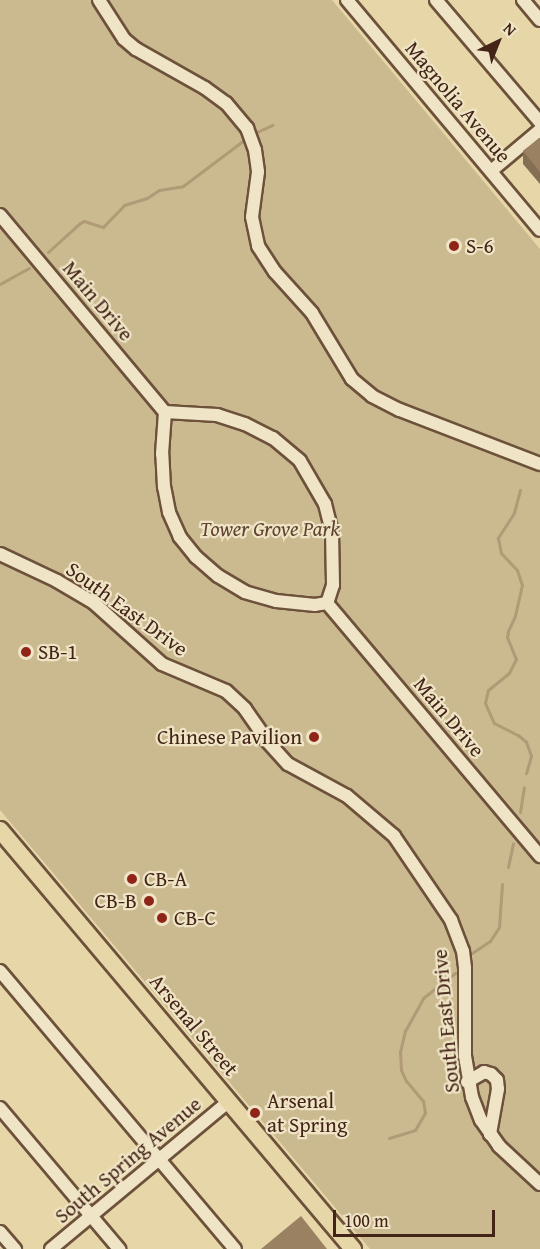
<!DOCTYPE html>
<html>
<head>
<meta charset="utf-8">
<style>
	body { margin:0 }
	#map { position:relative; width:540px; height:1249px; overflow:hidden; background:#e7d7a8; font-family:"Gentium Book Plus",serif }
	div>[style] { position:absolute }
	.green>* { inset:0; background:#cbb98f }
	.stream>* { height:3px; margin:-1.5px; padding:0 1.5px; transform-origin:1.5px; border-radius:1.5px; background:#b09a77 }
	.roads { filter:drop-shadow(2px 0 #6d513b) drop-shadow(-2px 0 #6d513b) drop-shadow(0 2px #6d513b) drop-shadow(0 -2px #6d513b) }
	.minor>* { height:12px; margin:-6px; padding:0 6px; transform-origin:6px; border-radius:6px; background:#efe5c6 }
	.major>* { height:16px; margin:-8px; padding:0 8px; transform-origin:8px; border-radius:8px; background:#e7d7a8 }
	.wall>* { inset:0; background:#846f54 }
	.building>* { inset:0; background:#998162 }
	.dots>* { width:16px; height:16px; translate:-50% -50%; box-sizing:border-box; border:3px solid #efe5c6; border-radius:50% }
	span { translate:-50% -50%; white-space:nowrap; text-align:center; line-height:1.15; -webkit-text-stroke:4.5px #efe5c6; paint-order:stroke }
	.street-label { font-size:21px; color:#442417 }
	.poi-label { font-size:21px; color:#442417 }
	.left { translate:0 -50%; text-align:left }
	.right { translate:-100% -50%; text-align:right }
	.park-label { font-size:21px; color:#5f422f; font-style:italic }
	.north { position:absolute; left:468px; top:12px; width:60px; height:60px; -webkit-text-stroke:4px #efe5c6; paint-order:stroke; rotate:43deg; font-size:16px; font-weight:700; line-height:24px; text-align:center; color:#442417 }
	.north::after { content:''; display:block; margin:auto; width:21px; height:27px; background:#442417; clip-path:polygon(50% 0,100% 100%,50% 72%,0 100%) }
	.scale { position:absolute; left:333px; top:1210px; width:162px; height:27px; box-sizing:border-box; border:3px solid #442417; border-top:0; padding-left:8px; font-size:18px; line-height:21px; white-space:nowrap; color:#442417; -webkit-text-stroke:4px #efe5c6; paint-order:stroke }
</style>
</head>
<body>
<div id="map">
	<div class="green">
		<div style="clip-path:polygon(0 0,332px 0,540px 249px,540px 1249px,370px 1249px,0 810px)"></div>
	</div>
	<div class="stream">
		<div style="left:257px;top:132px;width:17px;rotate:-25deg"></div>
		<div style="left:48px;top:252px;width:43px;rotate:-42.2deg"></div>
		<div style="left:80px;top:223px;width:4px;rotate:-27deg"></div>
		<div style="left:84px;top:221px;width:20px;rotate:18deg"></div>
		<div style="left:103px;top:227px;width:30px;rotate:-46deg"></div>
		<div style="left:124px;top:205px;width:24px;rotate:-17deg"></div>
		<div style="left:147px;top:198px;width:14px;rotate:-34deg"></div>
		<div style="left:159px;top:190px;width:24px;rotate:-9deg"></div>
		<div style="left:183px;top:186px;width:76px;rotate:-37deg"></div>
		<div style="left:0;top:284px;width:33px;rotate:-29deg"></div>
		<div style="left:520px;top:490px;width:24px;rotate:105deg"></div>
		<div style="left:514px;top:513px;width:30px;rotate:123deg"></div>
		<div style="left:498px;top:538px;width:15px;rotate:79deg"></div>
		<div style="left:501px;top:553px;width:23px;rotate:47deg"></div>
		<div style="left:517px;top:570px;width:16px;rotate:72deg"></div>
		<div style="left:522px;top:585px;width:32px;rotate:103deg"></div>
		<div style="left:515px;top:616px;width:17px;rotate:115deg"></div>
		<div style="left:508px;top:631px;width:6px;rotate:99deg"></div>
		<div style="left:507px;top:637px;width:24px;rotate:68deg"></div>
		<div style="left:516px;top:659px;width:16px;rotate:117deg"></div>
		<div style="left:509px;top:673px;width:27px;rotate:141deg"></div>
		<div style="left:488px;top:690px;width:13px;rotate:103deg"></div>
		<div style="left:485px;top:703px;width:22px;rotate:66deg"></div>
		<div style="left:494px;top:723px;width:27px;rotate:27deg"></div>
		<div style="left:518px;top:735px;width:11px;rotate:41deg"></div>
		<div style="left:526px;top:742px;width:15px;rotate:70deg"></div>
		<div style="left:531px;top:756px;width:18px;rotate:106deg"></div>
		<div style="left:520px;top:812px;width:25px;rotate:-81deg"></div>
		<div style="left:508px;top:867px;width:24px;rotate:-78deg"></div>
		<div style="left:472px;top:953px;width:22px;rotate:-34deg"></div>
		<div style="left:490px;top:941px;width:17px;rotate:-57deg"></div>
		<div style="left:499px;top:927px;width:43px;rotate:-86deg"></div>
		<div style="left:389px;top:1138px;width:27px;rotate:-17deg"></div>
		<div style="left:415px;top:1130px;width:20px;rotate:-60deg"></div>
		<div style="left:425px;top:1113px;width:12px;rotate:-99deg"></div>
		<div style="left:423px;top:1101px;width:26px;rotate:-130deg"></div>
		<div style="left:406px;top:1081px;width:12px;rotate:-114deg"></div>
		<div style="left:401px;top:1070px;width:18px;rotate:-93deg"></div>
		<div style="left:400px;top:1052px;width:22px;rotate:-77deg"></div>
		<div style="left:405px;top:1031px;width:38px;rotate:-61deg"></div>
		<div style="left:423px;top:998px;width:41px;rotate:-38deg"></div>
	</div>
	<div class="roads">
		<div class="minor">
			<div style="left:99px;top:0;width:46px;rotate:57.3deg"></div>
			<div style="left:124px;top:39px;width:16px;rotate:40deg"></div>
			<div style="left:136px;top:49px;width:79px;rotate:29.5deg"></div>
			<div style="left:205px;top:88px;width:26px;rotate:36deg"></div>
			<div style="left:226px;top:103px;width:33px;rotate:50deg"></div>
			<div style="left:247px;top:128px;width:23px;rotate:70deg"></div>
			<div style="left:255px;top:150px;width:22px;rotate:82deg"></div>
			<div style="left:258px;top:172px;width:45px;rotate:97.6deg"></div>
			<div style="left:252px;top:217px;width:30px;rotate:78deg"></div>
			<div style="left:258px;top:246px;width:31px;rotate:57deg"></div>
			<div style="left:275px;top:272px;width:55px;rotate:47.9deg"></div>
			<div style="left:312px;top:313px;width:77px;rotate:58.8deg"></div>
			<div style="left:352px;top:379px;width:26px;rotate:40deg"></div>
			<div style="left:372px;top:396px;width:31px;rotate:27deg"></div>
			<div style="left:400px;top:410px;width:150px;rotate:21.1deg"></div>
			<div style="left:347px;top:0;width:300px;rotate:50deg"></div>
			<div style="left:436px;top:0;width:160px;rotate:49.6deg"></div>
			<div style="left:523px;top:0;width:26px;rotate:50deg"></div>
			<div style="left:491px;top:171px;width:64px;rotate:-39.9deg"></div>
			<div style="left:0;top:215px;width:257px;rotate:50.1deg"></div>
			<div style="left:165px;top:412px;width:52px;rotate:3.3deg"></div>
			<div style="left:217px;top:415px;width:29px;rotate:18deg"></div>
			<div style="left:245px;top:424px;width:31px;rotate:27deg"></div>
			<div style="left:273px;top:438px;width:35px;rotate:40deg"></div>
			<div style="left:300px;top:461px;width:50px;rotate:59.8deg"></div>
			<div style="left:325px;top:504px;width:29px;rotate:76deg"></div>
			<div style="left:332px;top:532px;width:53px;rotate:88.9deg"></div>
			<div style="left:333px;top:585px;width:19px;rotate:108deg"></div>
			<div style="left:327px;top:603px;width:12px;rotate:171deg"></div>
			<div style="left:315px;top:605px;width:39px;rotate:-174deg"></div>
			<div style="left:276px;top:601px;width:32px;rotate:-164deg"></div>
			<div style="left:245px;top:592px;width:31px;rotate:-149deg"></div>
			<div style="left:218px;top:576px;width:29px;rotate:-139deg"></div>
			<div style="left:196px;top:557px;width:26px;rotate:-129deg"></div>
			<div style="left:180px;top:537px;width:27px;rotate:-114deg"></div>
			<div style="left:169px;top:512px;width:25px;rotate:-101deg"></div>
			<div style="left:164px;top:487px;width:33px;rotate:-93deg"></div>
			<div style="left:162px;top:454px;width:42px;rotate:-85.9deg"></div>
			<div style="left:0;top:554px;width:63px;rotate:25.3deg"></div>
			<div style="left:57px;top:581px;width:43px;rotate:30.7deg"></div>
			<div style="left:94px;top:603px;width:91px;rotate:41.9deg"></div>
			<div style="left:162px;top:664px;width:69px;rotate:22.9deg"></div>
			<div style="left:226px;top:691px;width:26px;rotate:43deg"></div>
			<div style="left:245px;top:709px;width:39px;rotate:55deg"></div>
			<div style="left:267px;top:741px;width:31px;rotate:48deg"></div>
			<div style="left:288px;top:764px;width:67px;rotate:28.5deg"></div>
			<div style="left:347px;top:796px;width:62px;rotate:40.4deg"></div>
			<div style="left:394px;top:836px;width:102px;rotate:55.8deg"></div>
			<div style="left:451px;top:920px;width:33px;rotate:69deg"></div>
			<div style="left:463px;top:951px;width:17px;rotate:83deg"></div>
			<div style="left:465px;top:968px;width:88px;rotate:90deg"></div>
			<div style="left:465px;top:1056px;width:42px;rotate:80.3deg"></div>
			<div style="left:472px;top:1097px;width:25px;rotate:69deg"></div>
			<div style="left:481px;top:1120px;width:32px;rotate:55deg"></div>
			<div style="left:499px;top:1146px;width:56px;rotate:42.8deg"></div>
			<div style="left:327px;top:603px;width:331px;rotate:49.9deg"></div>
			<div style="left:0;top:971px;width:364px;rotate:49.8deg"></div>
			<div style="left:467px;top:1082px;width:20px;rotate:-30deg"></div>
			<div style="left:484px;top:1072px;width:7px;rotate:16deg"></div>
			<div style="left:491px;top:1074px;width:8px;rotate:45deg"></div>
			<div style="left:497px;top:1080px;width:9px;rotate:84deg"></div>
			<div style="left:498px;top:1089px;width:46px;rotate:100.1deg"></div>
			<div style="left:0;top:1108px;width:185px;rotate:49.8deg"></div>
			<div style="left:0;top:1232px;width:23px;rotate:49deg"></div>
			<div style="left:51px;top:1249px;width:231px;rotate:-39.7deg"></div>
		</div>
		<div class="major">
			<div style="left:0;top:830px;width:548px;rotate:49.89deg"></div>
		</div>
	</div>
	<div class="wall">
		<div style="clip-path:polygon(540px 139px,540px 184px,523px 164px,523px 151px)"></div>
	</div>
	<div class="building">
		<div style="clip-path:polygon(539px 138px,540px 139px,540px 172px,523px 151px)"></div>
		<div style="clip-path:polygon(301px 1216px,327px 1249px,261px 1249px)"></div>
	</div>
	<div class="dots">
		<div style="left:454px;top:246px;background:#8f2418"></div>
		<div style="left:26px;top:652px;background:#8f2418"></div>
		<div style="left:314px;top:737px;background:#8f2418"></div>
		<div style="left:132px;top:879px;background:#8f2418"></div>
		<div style="left:149px;top:901px;background:#8f2418"></div>
		<div style="left:162px;top:918px;background:#8f2418"></div>
		<div style="left:255px;top:1113px;background:#8f2418"></div>
	</div>
	<div class="street-label">
		<span style="left:458px;top:102px;rotate:50deg">Magnolia Avenue</span>
		<span style="left:98px;top:301px;rotate:50deg">Main Drive</span>
		<span style="left:127px;top:609px;rotate:36deg">South East Drive</span>
		<span style="left:449px;top:717px;rotate:50deg">Main Drive</span>
		<span style="left:446px;top:1021px;rotate:-95deg">South East Drive</span>
		<span style="left:194px;top:1025px;rotate:50deg">Arsenal Street</span>
		<span style="left:128px;top:1160px;rotate:-40deg">South Spring Avenue</span>
	</div>
	<div class="poi-label">
		<span class="left" style="left:466px;top:246px">S-6</span>
		<span class="left" style="left:38px;top:652px">SB-1</span>
		<span class="right" style="left:302px;top:737px">Chinese Pavilion</span>
		<span class="left" style="left:144px;top:879px">CB-A</span>
		<span class="right" style="left:137px;top:901px">CB-B</span>
		<span class="left" style="left:174px;top:918px">CB-C</span>
		<span class="left" style="left:267px;top:1113px">Arsenal<br>at Spring</span>
	</div>
	<div class="park-label">
		<span style="left:270px;top:529px">Tower Grove Park</span>
	</div>
	<div class="north">N</div>
	<div class="scale">100 m</div>
</div>
</body>
</html>
